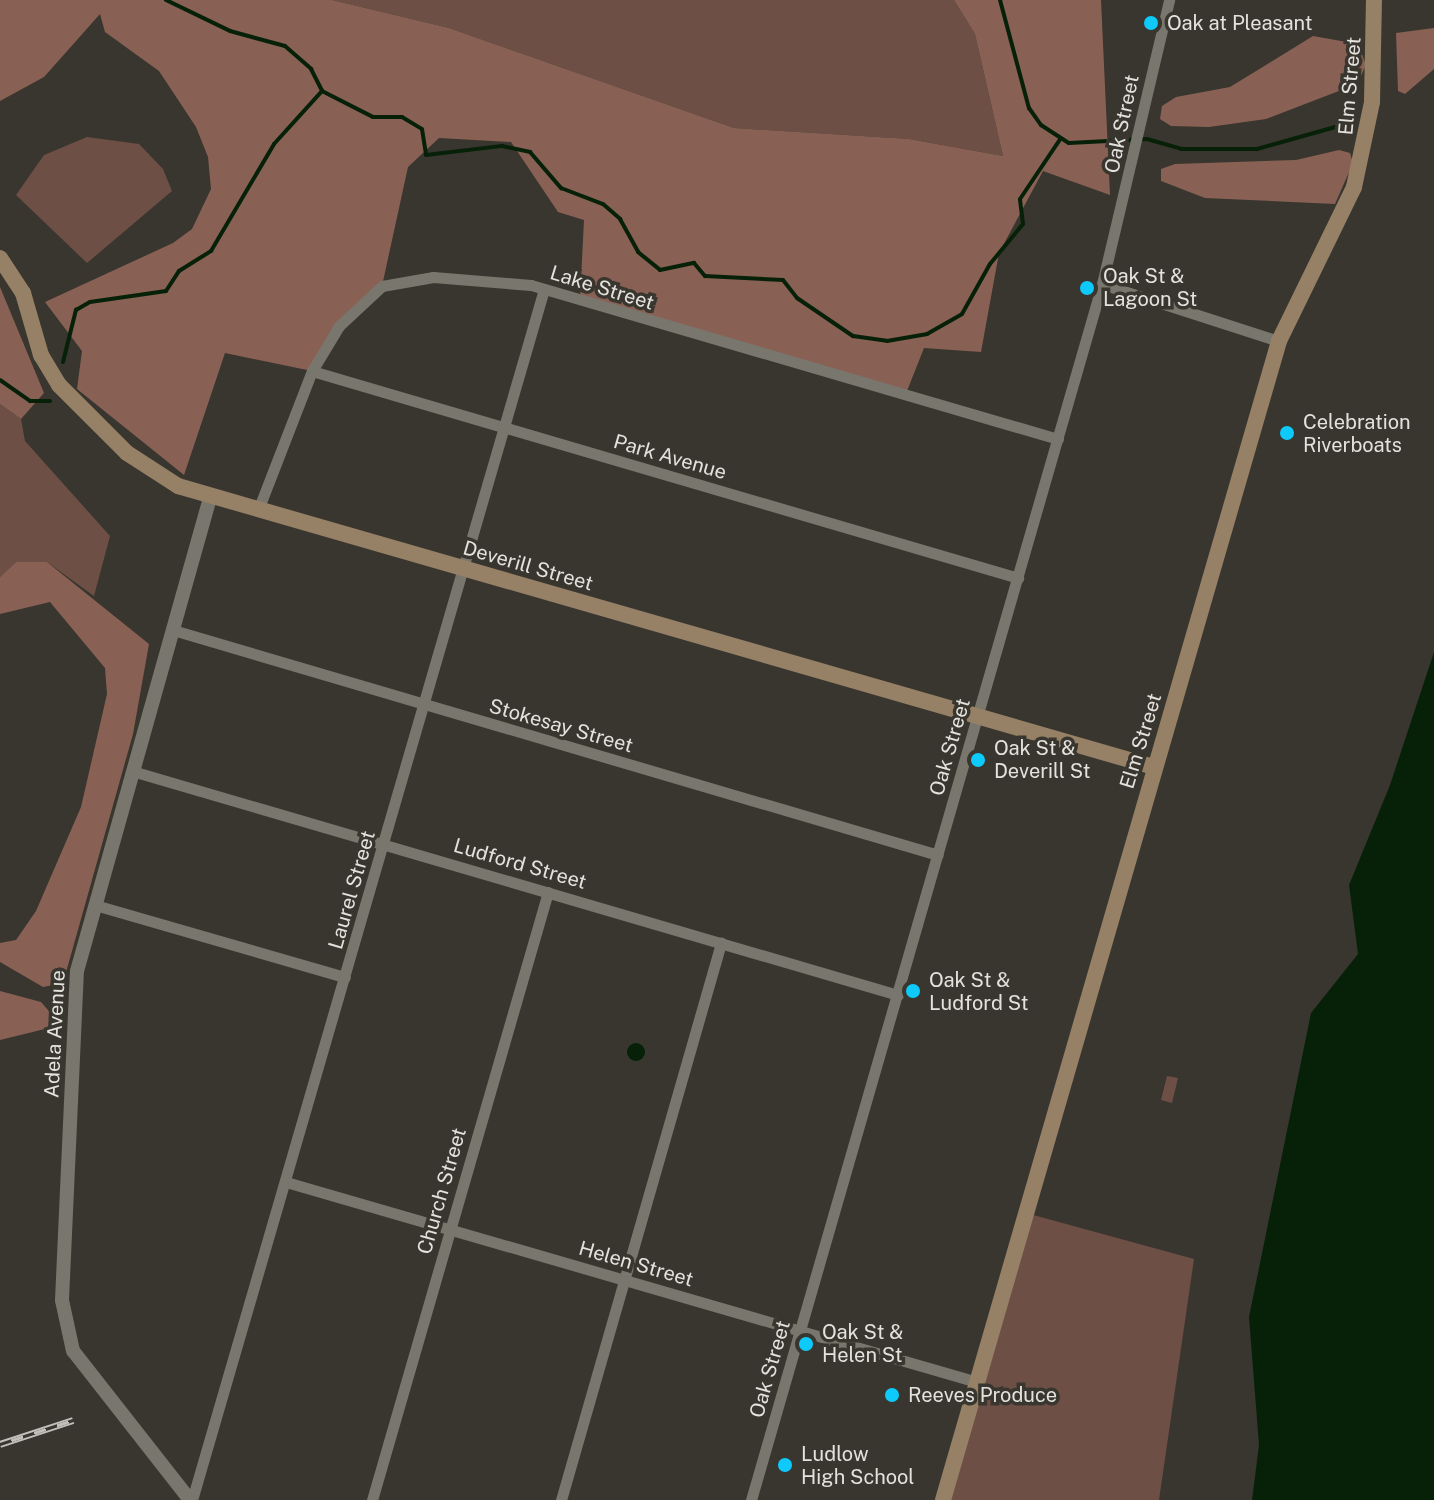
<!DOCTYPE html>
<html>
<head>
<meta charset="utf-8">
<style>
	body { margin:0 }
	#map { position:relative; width:1434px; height:1500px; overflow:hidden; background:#39362f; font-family:"Public Sans",sans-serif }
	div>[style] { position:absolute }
	.green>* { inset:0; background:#6e4f45 }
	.forest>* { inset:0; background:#896154 }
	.water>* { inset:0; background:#072109 }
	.round { border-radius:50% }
	.stream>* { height:4px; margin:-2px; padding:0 2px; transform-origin:2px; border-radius:2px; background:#072109 }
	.minor>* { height:11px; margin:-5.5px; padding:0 5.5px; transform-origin:5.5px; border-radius:5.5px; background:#79766d }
	.tertiary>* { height:14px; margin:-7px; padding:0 7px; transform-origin:7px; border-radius:7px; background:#79766d }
	.secondary>* { height:16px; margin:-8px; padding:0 8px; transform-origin:8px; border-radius:8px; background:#968167 }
	.rail>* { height:7px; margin-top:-3.5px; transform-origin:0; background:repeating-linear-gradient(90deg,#39362f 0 12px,#c1bfba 0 24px); box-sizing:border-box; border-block:2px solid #c1bfba }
	.dots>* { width:22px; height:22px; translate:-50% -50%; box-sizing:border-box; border:4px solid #39362f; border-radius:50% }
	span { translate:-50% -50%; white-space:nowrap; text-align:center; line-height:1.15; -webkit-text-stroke:7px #39362f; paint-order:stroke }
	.poi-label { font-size:20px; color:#e3e2dd }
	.left { translate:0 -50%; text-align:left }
	.street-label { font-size:20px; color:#e3e2dd }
</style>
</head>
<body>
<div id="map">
	<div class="green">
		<div style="clip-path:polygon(332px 0,954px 0,975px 34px,1003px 156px,909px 139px,734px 128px,449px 28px)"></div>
		<div style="clip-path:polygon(87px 137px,139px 144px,163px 169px,172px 191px,87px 263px,16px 195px,44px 155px)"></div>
		<div style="clip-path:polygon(0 404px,21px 419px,25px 441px,110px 536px,94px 596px,47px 562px,16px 562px,0 577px)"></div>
		<div style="clip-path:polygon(1167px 1076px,1178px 1078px,1172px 1103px,1161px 1100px)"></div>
		<div style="clip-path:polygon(1026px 1213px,1194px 1259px,1159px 1500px,943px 1500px)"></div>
	</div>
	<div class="forest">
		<div style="clip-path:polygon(0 0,332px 0,449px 28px,734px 128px,909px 139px,1003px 156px,975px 34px,954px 0,1101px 0,1110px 195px,1043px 171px,999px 253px,981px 352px,924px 348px,905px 396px,580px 300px,584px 220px,558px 212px,511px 142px,439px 138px,408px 167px,382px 286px,365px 297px,312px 371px,225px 353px,184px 475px,77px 389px,82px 351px,45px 302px,173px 243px,192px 229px,211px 189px,208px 157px,196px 127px,159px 71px,105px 32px,100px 14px,44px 77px,0 101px)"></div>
		<div style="clip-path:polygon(1434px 28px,1434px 69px,1405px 94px,1398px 91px,1396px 33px)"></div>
		<div style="clip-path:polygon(1313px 36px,1358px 44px,1366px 65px,1357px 84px,1266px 119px,1209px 127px,1171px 126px,1160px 119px,1162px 106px,1176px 97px,1230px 87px)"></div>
		<div style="clip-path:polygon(1339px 150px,1350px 153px,1353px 163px,1335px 204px,1205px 198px,1161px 181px,1161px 169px,1175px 164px,1296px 160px)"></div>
		<div style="clip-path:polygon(0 287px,44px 393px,21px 419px,0 404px)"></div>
		<div style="clip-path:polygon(16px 562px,47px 562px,149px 644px,133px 734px,63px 983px,43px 987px,0 962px,0 943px,16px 940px,36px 911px,81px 807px,107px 694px,105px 668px,50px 602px,0 614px,0 577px)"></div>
		<div style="clip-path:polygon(0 991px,41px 1002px,61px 1025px,0 1040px)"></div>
	</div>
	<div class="water">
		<div style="clip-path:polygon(1434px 652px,1434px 1500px,1252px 1500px,1259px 1445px,1249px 1317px,1311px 1013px,1358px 954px,1349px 885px,1390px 785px)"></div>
		<div class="round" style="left:627px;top:1043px;width:18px;height:18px"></div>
	</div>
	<div class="stream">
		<div style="left:166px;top:0;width:71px;rotate:25.8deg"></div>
		<div style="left:230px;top:31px;width:57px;rotate:15.3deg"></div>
		<div style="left:285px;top:46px;width:35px;rotate:41deg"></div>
		<div style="left:311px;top:69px;width:25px;rotate:63deg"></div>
		<div style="left:322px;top:91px;width:57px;rotate:27deg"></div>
		<div style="left:373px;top:117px;width:29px"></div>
		<div style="left:402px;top:117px;width:23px;rotate:31deg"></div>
		<div style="left:422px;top:129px;width:26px;rotate:81deg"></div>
		<div style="left:426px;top:155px;width:77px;rotate:-6.8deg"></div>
		<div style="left:502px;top:146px;width:29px;rotate:12deg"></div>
		<div style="left:530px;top:152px;width:48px;rotate:49.3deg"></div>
		<div style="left:561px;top:188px;width:45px;rotate:20.9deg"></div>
		<div style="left:603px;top:204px;width:23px;rotate:41deg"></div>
		<div style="left:620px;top:219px;width:38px;rotate:61deg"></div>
		<div style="left:638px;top:252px;width:28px;rotate:39deg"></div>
		<div style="left:660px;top:270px;width:35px;rotate:-12deg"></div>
		<div style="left:694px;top:263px;width:17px;rotate:50deg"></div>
		<div style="left:705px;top:276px;width:78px;rotate:2.9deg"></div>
		<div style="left:783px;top:280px;width:23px;rotate:52deg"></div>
		<div style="left:797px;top:298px;width:68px;rotate:34.2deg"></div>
		<div style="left:853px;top:336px;width:34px;rotate:8deg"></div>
		<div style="left:887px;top:341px;width:41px;rotate:-9.9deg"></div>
		<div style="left:927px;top:334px;width:40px;rotate:-29.7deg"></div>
		<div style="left:962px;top:314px;width:57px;rotate:-60.8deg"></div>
		<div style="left:990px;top:264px;width:52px;rotate:-50.5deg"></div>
		<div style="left:1023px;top:224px;width:25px;rotate:-97deg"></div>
		<div style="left:1020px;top:199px;width:73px;rotate:-56.1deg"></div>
		<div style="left:1000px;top:0;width:112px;rotate:75deg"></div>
		<div style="left:1029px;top:108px;width:21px;rotate:55deg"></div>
		<div style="left:1041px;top:125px;width:33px;rotate:33deg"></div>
		<div style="left:1069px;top:143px;width:78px;rotate:-2.9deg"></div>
		<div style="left:1147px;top:139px;width:35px;rotate:16deg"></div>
		<div style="left:1181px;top:149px;width:76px"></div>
		<div style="left:1257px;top:149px;width:85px;rotate:-15.7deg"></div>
		<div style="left:63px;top:362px;width:54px;rotate:-76deg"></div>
		<div style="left:76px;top:310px;width:16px;rotate:-30deg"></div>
		<div style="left:90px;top:302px;width:77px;rotate:-8.2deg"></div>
		<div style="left:166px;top:291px;width:24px;rotate:-57deg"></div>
		<div style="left:179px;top:271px;width:38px;rotate:-32deg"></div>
		<div style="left:211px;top:251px;width:124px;rotate:-59.5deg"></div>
		<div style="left:274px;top:144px;width:72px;rotate:-47.8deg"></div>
		<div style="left:0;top:380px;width:37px;rotate:35deg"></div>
		<div style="left:30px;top:401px;width:20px"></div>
	</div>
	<div class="minor">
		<div style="left:1102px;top:284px;width:186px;rotate:17.9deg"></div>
		<div style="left:312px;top:371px;width:736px;rotate:16.34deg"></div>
		<div style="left:258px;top:510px;width:149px;rotate:-68.8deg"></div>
		<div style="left:312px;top:371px;width:52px;rotate:-59deg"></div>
		<div style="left:339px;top:326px;width:59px;rotate:-42.9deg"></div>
		<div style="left:382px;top:286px;width:52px;rotate:-10deg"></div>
		<div style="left:433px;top:277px;width:98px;rotate:4.7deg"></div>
		<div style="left:531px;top:285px;width:549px;rotate:16.29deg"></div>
		<div style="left:173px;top:630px;width:797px;rotate:16.39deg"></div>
		<div style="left:132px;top:771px;width:798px;rotate:16.3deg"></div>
		<div style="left:95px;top:905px;width:260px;rotate:16.1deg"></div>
		<div style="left:286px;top:1182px;width:719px;rotate:16.14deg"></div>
		<div style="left:192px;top:1500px;width:1261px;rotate:-73.79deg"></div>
		<div style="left:372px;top:1500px;width:633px;rotate:-73.86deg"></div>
		<div style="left:561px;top:1500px;width:580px;rotate:-73.97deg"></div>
		<div style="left:751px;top:1500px;width:1266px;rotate:-73.9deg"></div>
		<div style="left:1102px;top:284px;width:292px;rotate:-76.7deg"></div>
	</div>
	<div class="tertiary">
		<div style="left:190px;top:1500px;width:189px;rotate:-128.1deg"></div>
		<div style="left:73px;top:1351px;width:52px;rotate:-102.2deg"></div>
		<div style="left:62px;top:1300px;width:329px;rotate:-87.4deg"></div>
		<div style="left:77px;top:971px;width:491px;rotate:-74.3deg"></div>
	</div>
	<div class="secondary">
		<div style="left:0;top:258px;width:42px;rotate:56.7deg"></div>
		<div style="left:23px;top:293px;width:65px;rotate:73.8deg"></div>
		<div style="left:41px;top:355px;width:35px;rotate:59deg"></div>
		<div style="left:59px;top:385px;width:96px;rotate:45deg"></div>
		<div style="left:127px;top:453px;width:61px;rotate:32.9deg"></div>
		<div style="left:178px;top:486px;width:1016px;rotate:16.06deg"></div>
		<div style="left:943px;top:1500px;width:1207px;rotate:-73.83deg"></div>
		<div style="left:1279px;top:341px;width:171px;rotate:-64deg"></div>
		<div style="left:1354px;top:187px;width:87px;rotate:-78deg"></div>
		<div style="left:1372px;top:102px;width:102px;rotate:-88.9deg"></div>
	</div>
	<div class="rail">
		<div style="left:0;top:1444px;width:77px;rotate:-18.2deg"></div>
	</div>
	<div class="dots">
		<div style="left:1151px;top:23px;background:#0dcafa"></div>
		<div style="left:1087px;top:288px;background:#0dcafa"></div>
		<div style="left:1287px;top:433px;background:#0dcafa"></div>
		<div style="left:978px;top:760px;background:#0dcafa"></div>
		<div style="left:913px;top:991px;background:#0dcafa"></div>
		<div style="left:806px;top:1344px;background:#0dcafa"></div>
		<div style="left:892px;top:1395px;background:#0dcafa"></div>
		<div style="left:785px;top:1465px;background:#0dcafa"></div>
	</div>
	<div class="poi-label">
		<span class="left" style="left:1167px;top:23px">Oak at Pleasant</span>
		<span class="left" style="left:1103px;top:288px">Oak St &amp;<br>Lagoon St</span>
		<span class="left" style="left:1303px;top:434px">Celebration<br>Riverboats</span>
		<span class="left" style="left:994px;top:760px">Oak St &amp;<br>Deverill St</span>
		<span class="left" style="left:929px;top:992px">Oak St &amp;<br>Ludford St</span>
		<span class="left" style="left:822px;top:1344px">Oak St &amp;<br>Helen St</span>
		<span class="left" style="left:908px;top:1395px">Reeves Produce</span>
		<span class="left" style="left:801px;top:1466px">Ludlow<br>High School</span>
	</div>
	<div class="street-label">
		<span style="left:1350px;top:86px;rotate:-85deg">Elm Street</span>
		<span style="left:1122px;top:124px;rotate:-78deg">Oak Street</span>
		<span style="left:602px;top:288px;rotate:17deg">Lake Street</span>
		<span style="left:670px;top:457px;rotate:16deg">Park Avenue</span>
		<span style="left:528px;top:566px;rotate:16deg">Deverill Street</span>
		<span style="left:561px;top:726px;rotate:16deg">Stokesay Street</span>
		<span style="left:1141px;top:741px;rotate:-73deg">Elm Street</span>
		<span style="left:950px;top:747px;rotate:-74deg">Oak Street</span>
		<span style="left:520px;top:864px;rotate:16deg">Ludford Street</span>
		<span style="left:352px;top:890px;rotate:-74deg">Laurel Street</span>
		<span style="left:55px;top:1034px;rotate:-87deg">Adela Avenue</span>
		<span style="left:442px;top:1191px;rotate:-74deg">Church Street</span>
		<span style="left:636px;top:1264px;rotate:16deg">Helen Street</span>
		<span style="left:770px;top:1369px;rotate:-74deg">Oak Street</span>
	</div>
</div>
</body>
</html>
